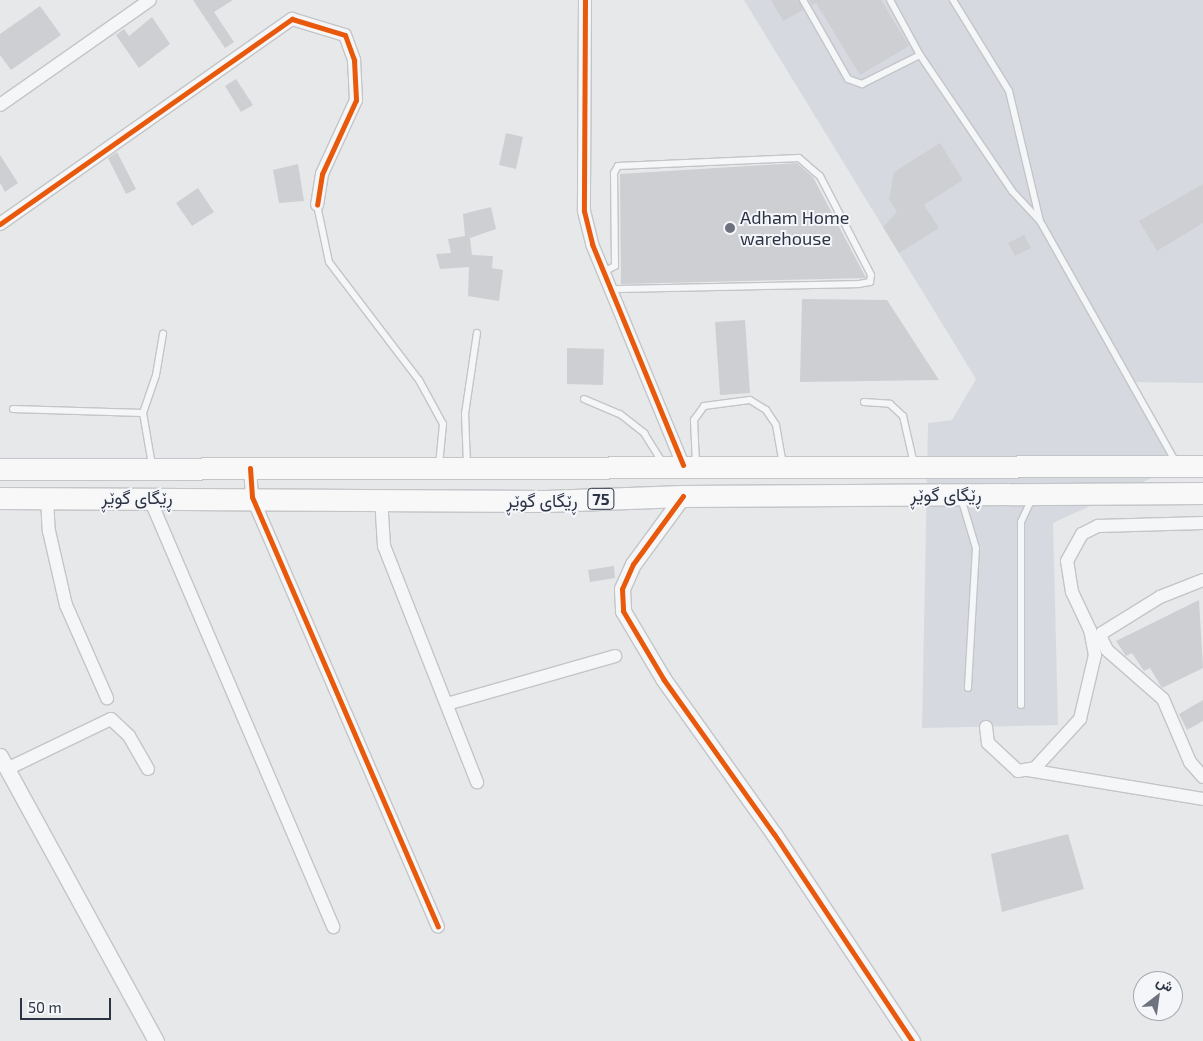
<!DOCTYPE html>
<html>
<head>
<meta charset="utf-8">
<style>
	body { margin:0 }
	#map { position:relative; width:1203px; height:1041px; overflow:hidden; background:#e6e8ea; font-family:"Exo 2",Vazirmatn,sans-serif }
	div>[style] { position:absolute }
	.built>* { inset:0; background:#d6d9df }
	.building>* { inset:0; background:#cdcfd2 }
	.roads { filter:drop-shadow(1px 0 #c3c5c8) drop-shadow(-1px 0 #c3c5c8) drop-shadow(0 1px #c3c5c8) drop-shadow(0 -1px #c3c5c8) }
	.service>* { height:6px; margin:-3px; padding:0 3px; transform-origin:3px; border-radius:3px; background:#f5f6f7 }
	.minor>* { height:12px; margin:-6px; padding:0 6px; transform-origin:6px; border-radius:6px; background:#f5f6f7 }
	.tertiary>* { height:15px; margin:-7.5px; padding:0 7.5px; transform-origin:7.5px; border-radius:7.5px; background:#f5f6f7 }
	.trunk>* { height:21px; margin:-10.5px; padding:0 10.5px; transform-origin:10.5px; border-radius:10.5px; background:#f8f8f8 }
	.cycleway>* { height:5px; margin:-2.5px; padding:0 2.5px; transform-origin:2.5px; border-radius:2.5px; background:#e8590c }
	.dots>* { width:14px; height:14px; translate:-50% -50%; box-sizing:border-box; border:2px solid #f4f6f9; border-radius:50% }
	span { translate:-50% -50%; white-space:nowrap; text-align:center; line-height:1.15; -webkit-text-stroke:4px #f4f6f9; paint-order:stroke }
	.shield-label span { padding:1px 4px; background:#f4f6f9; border:1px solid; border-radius:4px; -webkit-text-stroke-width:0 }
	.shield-label { font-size:16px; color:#2c3344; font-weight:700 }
	.poi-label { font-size:18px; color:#2c3344 }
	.left { translate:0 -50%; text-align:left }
	.street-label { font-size:18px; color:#2c3344 }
	.north { position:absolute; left:1133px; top:971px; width:50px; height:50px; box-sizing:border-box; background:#f4f6f9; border:1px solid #a4a8b1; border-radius:50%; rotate:30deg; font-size:14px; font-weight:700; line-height:20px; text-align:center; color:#2c3344 }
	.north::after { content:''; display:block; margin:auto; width:18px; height:22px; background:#6d727e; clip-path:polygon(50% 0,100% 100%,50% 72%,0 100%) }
	.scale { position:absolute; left:20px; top:998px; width:91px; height:22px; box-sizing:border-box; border:2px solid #2c3344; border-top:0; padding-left:6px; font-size:15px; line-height:18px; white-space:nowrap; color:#2c3344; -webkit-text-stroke:4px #f4f6f9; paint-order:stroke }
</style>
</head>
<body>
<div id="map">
	<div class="built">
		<div style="clip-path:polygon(744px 0,1203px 0,1203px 383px,1130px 382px,1178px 466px,1053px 523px,1058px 725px,922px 728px,928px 423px,952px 420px,976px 379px)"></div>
	</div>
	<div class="building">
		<div style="clip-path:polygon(193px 0,233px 0,214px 12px,234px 42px,225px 48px)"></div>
		<div style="clip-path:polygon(771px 0,798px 0,803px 10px,783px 21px)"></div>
		<div style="clip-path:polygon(809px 0,881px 0,909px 46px,860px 75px,816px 3px,812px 5px)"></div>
		<div style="clip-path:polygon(40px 6px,61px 35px,11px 70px,0 55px,0 34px)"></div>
		<div style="clip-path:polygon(152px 17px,170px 44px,139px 68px,116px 35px,124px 29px,129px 36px)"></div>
		<div style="clip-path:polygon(236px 79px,253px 105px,241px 112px,225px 86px)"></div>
		<div style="clip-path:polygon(506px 133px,523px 137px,516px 169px,499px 165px)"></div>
		<div style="clip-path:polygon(940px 143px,963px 180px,924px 205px,939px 228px,899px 253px,883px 227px,897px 212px,889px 199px,894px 172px)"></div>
		<div style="clip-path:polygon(117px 152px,136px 189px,126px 194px,108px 158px)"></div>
		<div style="clip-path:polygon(0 155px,18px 183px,5px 192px,0 183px)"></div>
		<div style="clip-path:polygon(797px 163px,813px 177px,866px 278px,621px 284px,620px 174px)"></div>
		<div style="clip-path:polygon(298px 164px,304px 201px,279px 203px,273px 170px)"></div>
		<div style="clip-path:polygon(1203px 184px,1203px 223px,1157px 251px,1139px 221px)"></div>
		<div style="clip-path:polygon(198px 188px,214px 212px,192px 226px,176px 203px)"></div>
		<div style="clip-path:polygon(491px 207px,496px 229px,470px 238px,472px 255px,493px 256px,492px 268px,503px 270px,499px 301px,468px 296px,469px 267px,440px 269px,436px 254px,451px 253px,448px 239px,465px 236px,463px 214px)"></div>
		<div style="clip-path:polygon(1024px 235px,1031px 248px,1015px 256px,1008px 243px)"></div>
		<div style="clip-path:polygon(802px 299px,887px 300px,939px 380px,800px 382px)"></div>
		<div style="clip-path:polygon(745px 320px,750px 393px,720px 395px,715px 322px)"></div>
		<div style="clip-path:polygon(567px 348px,604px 349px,603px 385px,567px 384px)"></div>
		<div style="clip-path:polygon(614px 566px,615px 578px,590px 582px,588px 570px)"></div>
		<div style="clip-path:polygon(1199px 600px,1203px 668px,1162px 688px,1150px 668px,1144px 671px,1132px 653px,1126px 656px,1116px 641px)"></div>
		<div style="clip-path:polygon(1203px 700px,1203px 721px,1187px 730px,1179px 714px)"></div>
		<div style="clip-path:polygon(1068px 834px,1084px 889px,1002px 912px,991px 854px)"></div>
	</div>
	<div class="roads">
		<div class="service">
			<div style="left:803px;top:0;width:91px;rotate:60.3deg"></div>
			<div style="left:848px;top:79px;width:15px;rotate:20deg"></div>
			<div style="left:862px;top:84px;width:65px;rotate:-26.6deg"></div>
			<div style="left:890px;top:0;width:63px;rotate:61.4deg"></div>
			<div style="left:920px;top:55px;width:164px;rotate:55.9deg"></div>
			<div style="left:1012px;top:191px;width:40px;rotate:47deg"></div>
			<div style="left:953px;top:0;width:107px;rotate:58.4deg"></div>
			<div style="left:1009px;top:91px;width:134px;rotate:76.6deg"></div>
			<div style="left:1040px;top:221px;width:277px;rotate:60.6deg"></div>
			<div style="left:317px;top:205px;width:58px;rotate:78.1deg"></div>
			<div style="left:329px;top:262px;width:148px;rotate:52.7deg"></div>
			<div style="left:419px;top:380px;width:50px;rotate:61.4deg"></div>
			<div style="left:443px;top:424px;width:41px;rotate:95.6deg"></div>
			<div style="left:603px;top:272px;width:13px;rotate:-27deg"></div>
			<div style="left:615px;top:266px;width:93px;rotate:-90.6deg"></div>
			<div style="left:614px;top:173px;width:8px;rotate:-60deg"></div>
			<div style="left:618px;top:166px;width:181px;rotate:-2.5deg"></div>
			<div style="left:799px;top:158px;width:28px;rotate:41deg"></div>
			<div style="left:820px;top:176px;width:111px;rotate:62.7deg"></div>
			<div style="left:871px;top:275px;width:7px;rotate:98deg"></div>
			<div style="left:870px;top:282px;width:11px;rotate:170deg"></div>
			<div style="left:859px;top:284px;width:249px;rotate:178.8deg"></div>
			<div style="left:584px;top:399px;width:39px;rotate:23deg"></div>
			<div style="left:620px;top:414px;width:31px;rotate:38deg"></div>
			<div style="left:644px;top:433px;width:36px;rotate:58deg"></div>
			<div style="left:864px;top:402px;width:26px;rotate:4deg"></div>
			<div style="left:890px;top:404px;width:18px;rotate:43deg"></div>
			<div style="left:903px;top:416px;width:49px;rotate:77.1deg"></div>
			<div style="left:13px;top:409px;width:130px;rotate:1.8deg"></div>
			<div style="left:696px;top:464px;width:44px;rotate:-92.6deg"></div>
			<div style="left:694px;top:420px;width:17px;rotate:-54deg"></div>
			<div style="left:704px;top:406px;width:46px;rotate:-7.4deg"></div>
			<div style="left:750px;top:400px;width:19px;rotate:32deg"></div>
			<div style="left:766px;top:410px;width:18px;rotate:56deg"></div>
			<div style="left:776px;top:425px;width:40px;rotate:80deg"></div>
			<div style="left:152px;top:465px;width:53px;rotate:-99.8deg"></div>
			<div style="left:143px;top:413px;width:40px;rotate:-71.1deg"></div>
			<div style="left:156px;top:375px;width:42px;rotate:-80.3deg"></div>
			<div style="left:467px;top:465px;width:51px;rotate:-92.2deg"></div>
			<div style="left:465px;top:414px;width:82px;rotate:-81.6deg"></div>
			<div style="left:961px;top:498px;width:52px;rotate:73.3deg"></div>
			<div style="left:976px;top:548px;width:140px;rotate:93.3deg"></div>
			<div style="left:1021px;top:705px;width:183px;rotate:-90deg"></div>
			<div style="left:1021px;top:522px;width:26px;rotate:-65deg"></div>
		</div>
		<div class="minor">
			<div style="left:585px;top:0;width:211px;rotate:90.3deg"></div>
			<div style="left:584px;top:211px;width:34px;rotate:76deg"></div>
			<div style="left:592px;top:244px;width:239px;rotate:67.6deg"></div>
			<div style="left:0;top:105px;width:183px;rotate:-35deg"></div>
			<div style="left:0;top:224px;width:357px;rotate:-35.1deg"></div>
			<div style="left:292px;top:19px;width:55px;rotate:16.8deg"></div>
			<div style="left:345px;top:35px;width:27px;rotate:70deg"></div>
			<div style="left:354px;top:60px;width:40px;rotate:87.1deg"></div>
			<div style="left:356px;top:100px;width:81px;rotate:114.7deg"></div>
			<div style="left:322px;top:174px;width:31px;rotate:99deg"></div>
			<div style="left:250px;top:468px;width:29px;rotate:86deg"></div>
			<div style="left:252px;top:497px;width:468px;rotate:66.6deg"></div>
			<div style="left:149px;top:497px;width:468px;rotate:66.8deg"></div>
			<div style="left:47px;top:498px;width:33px;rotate:87deg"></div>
			<div style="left:49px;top:531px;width:76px;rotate:77.1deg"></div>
			<div style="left:66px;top:605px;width:102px;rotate:66.2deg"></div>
			<div style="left:381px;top:498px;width:48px;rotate:86.4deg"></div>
			<div style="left:384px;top:546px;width:254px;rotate:68.5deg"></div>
			<div style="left:1203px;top:580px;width:46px;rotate:158.4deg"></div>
			<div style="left:1160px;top:597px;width:68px;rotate:148.2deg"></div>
			<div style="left:1102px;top:633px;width:5px;rotate:101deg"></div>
			<div style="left:1101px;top:638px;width:13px;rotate:63deg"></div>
			<div style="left:1107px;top:650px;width:74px;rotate:41.2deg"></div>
			<div style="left:1163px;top:699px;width:69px;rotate:66.8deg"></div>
			<div style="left:1190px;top:762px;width:20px;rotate:49deg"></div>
			<div style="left:447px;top:704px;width:175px;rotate:-15.9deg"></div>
			<div style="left:986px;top:727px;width:16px;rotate:83deg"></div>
			<div style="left:988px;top:743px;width:41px;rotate:43deg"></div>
			<div style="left:1018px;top:771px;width:17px;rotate:-10deg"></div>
			<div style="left:1035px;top:768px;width:67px;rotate:-47.4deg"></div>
			<div style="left:1080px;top:719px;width:66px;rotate:-76.8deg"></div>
			<div style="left:1095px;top:655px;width:25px;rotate:-101deg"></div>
			<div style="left:1090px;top:630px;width:42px;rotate:-115.3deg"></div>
			<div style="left:1072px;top:592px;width:31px;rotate:-99deg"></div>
			<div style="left:1067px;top:561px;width:31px;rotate:-61deg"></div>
			<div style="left:1082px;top:534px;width:18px;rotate:-27deg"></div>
			<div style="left:1098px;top:526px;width:105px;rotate:-1.6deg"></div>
			<div style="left:7px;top:769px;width:115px;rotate:-25.7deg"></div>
			<div style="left:111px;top:719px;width:25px;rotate:43deg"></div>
			<div style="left:129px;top:736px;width:38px;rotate:60deg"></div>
			<div style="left:1028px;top:770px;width:177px;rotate:9.4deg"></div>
		</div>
		<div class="tertiary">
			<div style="left:683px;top:496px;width:84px;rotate:126.3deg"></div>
			<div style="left:633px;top:564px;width:27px;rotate:114deg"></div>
			<div style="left:622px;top:589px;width:22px;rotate:87deg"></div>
			<div style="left:623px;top:611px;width:80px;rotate:59.3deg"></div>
			<div style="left:664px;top:680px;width:189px;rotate:54.5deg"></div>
			<div style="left:774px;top:834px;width:249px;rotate:56.3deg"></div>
			<div style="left:0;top:756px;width:325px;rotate:61.3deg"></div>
		</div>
		<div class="trunk">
			<div style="left:0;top:469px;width:1203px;rotate:-0.14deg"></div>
			<div style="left:0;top:498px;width:546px;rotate:0.31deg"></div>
			<div style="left:546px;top:501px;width:137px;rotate:-2.1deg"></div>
			<div style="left:683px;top:496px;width:520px;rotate:-0.33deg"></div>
		</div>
	</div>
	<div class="cycleway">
		<div style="left:585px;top:0;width:211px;rotate:90.3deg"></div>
		<div style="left:584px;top:211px;width:34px;rotate:76deg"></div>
		<div style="left:592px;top:244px;width:239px;rotate:67.6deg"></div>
		<div style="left:0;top:224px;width:357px;rotate:-35.1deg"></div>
		<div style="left:292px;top:19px;width:55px;rotate:16.8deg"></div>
		<div style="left:345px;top:35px;width:27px;rotate:70deg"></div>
		<div style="left:354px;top:60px;width:40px;rotate:87.1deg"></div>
		<div style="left:356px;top:100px;width:81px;rotate:114.7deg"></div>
		<div style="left:322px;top:174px;width:31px;rotate:99deg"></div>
		<div style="left:250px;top:468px;width:29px;rotate:86deg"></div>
		<div style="left:252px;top:497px;width:468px;rotate:66.6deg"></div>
		<div style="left:683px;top:496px;width:84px;rotate:126.3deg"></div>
		<div style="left:633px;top:564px;width:27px;rotate:114deg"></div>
		<div style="left:622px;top:589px;width:22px;rotate:87deg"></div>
		<div style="left:623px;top:611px;width:80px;rotate:59.3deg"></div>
		<div style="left:664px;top:680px;width:189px;rotate:54.5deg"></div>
		<div style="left:774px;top:834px;width:249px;rotate:56.3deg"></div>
	</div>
	<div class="dots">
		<div style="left:730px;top:228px;background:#6d727e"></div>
	</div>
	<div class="shield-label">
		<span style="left:601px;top:499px">75</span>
	</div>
	<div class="poi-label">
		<span class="left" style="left:740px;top:228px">Adham Home<br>warehouse</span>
	</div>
	<div class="street-label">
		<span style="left:946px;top:494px">ڕێگای گوێڕ</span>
		<span style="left:137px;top:497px">ڕێگای گوێڕ</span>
		<span style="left:542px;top:500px">ڕێگای گوێڕ</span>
	</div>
	<div class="north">ش</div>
	<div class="scale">50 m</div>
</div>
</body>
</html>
